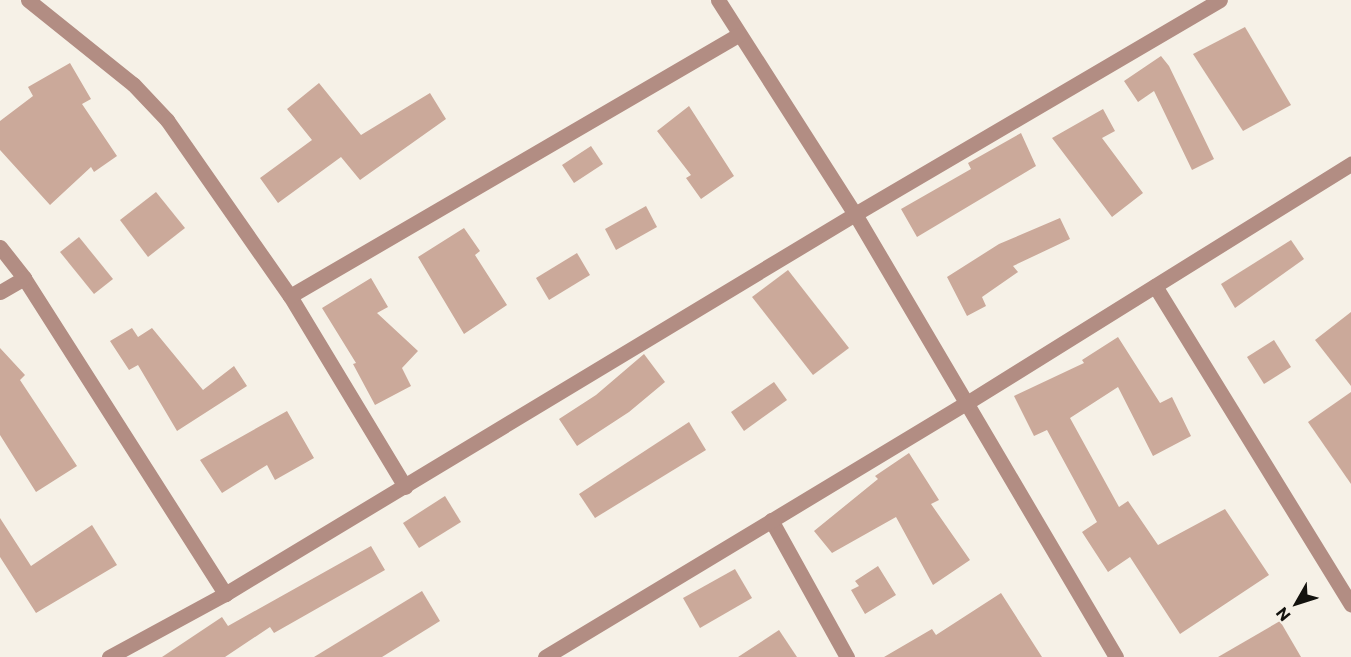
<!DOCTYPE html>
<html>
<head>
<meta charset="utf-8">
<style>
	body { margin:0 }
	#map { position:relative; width:1351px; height:657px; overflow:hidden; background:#f6f1e7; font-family:Commissioner,sans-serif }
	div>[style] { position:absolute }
	.building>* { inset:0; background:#cba99a }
	.street>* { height:15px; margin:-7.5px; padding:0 7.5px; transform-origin:7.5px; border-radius:7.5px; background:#b28d83 }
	span { translate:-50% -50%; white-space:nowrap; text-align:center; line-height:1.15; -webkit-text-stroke:5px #f6f1e7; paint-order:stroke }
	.north { position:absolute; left:1267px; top:573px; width:60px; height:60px; -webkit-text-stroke:4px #f6f1e7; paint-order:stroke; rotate:231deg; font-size:16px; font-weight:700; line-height:24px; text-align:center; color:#13120e }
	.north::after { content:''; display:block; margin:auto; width:21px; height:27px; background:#13120e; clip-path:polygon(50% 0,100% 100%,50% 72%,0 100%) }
</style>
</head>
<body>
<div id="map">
	<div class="building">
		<div style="clip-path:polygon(1245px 27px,1291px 105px,1243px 131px,1193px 54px)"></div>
		<div style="clip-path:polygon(1161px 56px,1169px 66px,1214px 159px,1192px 170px,1154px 91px,1138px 102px,1124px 81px)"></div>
		<div style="clip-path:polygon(70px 63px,91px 99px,82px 104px,117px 156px,94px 172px,91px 167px,50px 205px,0 150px,0 121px,33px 96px,28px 87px)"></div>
		<div style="clip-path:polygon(319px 83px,361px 135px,430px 93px,446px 119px,360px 180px,341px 157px,278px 203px,260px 178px,312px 140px,287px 109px)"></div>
		<div style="clip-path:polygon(689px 106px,734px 176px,701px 199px,686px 178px,691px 175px,657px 131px)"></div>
		<div style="clip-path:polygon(1103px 109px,1115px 131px,1102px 138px,1143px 193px,1112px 217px,1052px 138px)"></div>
		<div style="clip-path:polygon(1021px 133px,1036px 166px,917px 237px,901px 209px,971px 169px,968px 163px)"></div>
		<div style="clip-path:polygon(591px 146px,603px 164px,574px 183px,562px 165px)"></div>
		<div style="clip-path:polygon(156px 192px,185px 228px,148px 257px,120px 220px)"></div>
		<div style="clip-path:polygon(646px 206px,657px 227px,616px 250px,605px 229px)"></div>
		<div style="clip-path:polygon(1060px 218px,1070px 239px,1013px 266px,1018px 272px,982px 297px,986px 306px,967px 316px,947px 277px,999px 244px)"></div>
		<div style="clip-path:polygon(464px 228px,480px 251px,475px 255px,507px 305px,464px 334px,418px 257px)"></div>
		<div style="clip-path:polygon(79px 237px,113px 279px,94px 294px,60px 252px)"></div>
		<div style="clip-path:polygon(1291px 240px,1304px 259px,1235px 308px,1221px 284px)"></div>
		<div style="clip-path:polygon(577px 253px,590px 275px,549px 300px,536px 278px)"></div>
		<div style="clip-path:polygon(788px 270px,849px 348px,813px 375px,752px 297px)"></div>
		<div style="clip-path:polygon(371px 278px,388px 307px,377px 313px,418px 351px,402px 368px,411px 386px,375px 405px,353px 364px,356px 363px,322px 308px)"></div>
		<div style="clip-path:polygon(1351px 312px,1351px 386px,1315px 340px)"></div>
		<div style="clip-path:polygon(132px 328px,138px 337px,152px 328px,203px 390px,234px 366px,247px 386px,177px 431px,138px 365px,129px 370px,110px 341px)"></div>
		<div style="clip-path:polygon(1118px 337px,1160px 403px,1172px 397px,1191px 436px,1153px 456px,1118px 387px,1070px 418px,1119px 507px,1128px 501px,1158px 545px,1225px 509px,1269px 575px,1180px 634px,1130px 557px,1108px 572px,1082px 532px,1097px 522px,1047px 430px,1034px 436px,1014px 396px,1084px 363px,1082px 360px)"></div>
		<div style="clip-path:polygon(1274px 340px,1291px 367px,1264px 384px,1247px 357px)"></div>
		<div style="clip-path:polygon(0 348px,25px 375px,20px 380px,77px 466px,36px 492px,0 435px)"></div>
		<div style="clip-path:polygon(644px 354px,665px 382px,629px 412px,577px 446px,559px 419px,596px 395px)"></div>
		<div style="clip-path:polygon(774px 382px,787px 400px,744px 431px,731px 412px)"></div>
		<div style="clip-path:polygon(1351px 392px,1351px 484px,1308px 422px)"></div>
		<div style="clip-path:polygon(287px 411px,314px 458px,275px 480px,267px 465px,222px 493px,200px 460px)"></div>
		<div style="clip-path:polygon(689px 422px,706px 450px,595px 518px,579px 494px)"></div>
		<div style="clip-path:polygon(909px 453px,939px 500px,931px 504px,970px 560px,933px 585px,896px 517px,832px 553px,814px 531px,878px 479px,875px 476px)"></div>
		<div style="clip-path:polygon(445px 496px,461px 522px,419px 548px,403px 523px)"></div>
		<div style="clip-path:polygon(0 518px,31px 566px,92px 525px,117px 565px,36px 613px,0 557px)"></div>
		<div style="clip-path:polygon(371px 546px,385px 570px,274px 633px,270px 627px,225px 657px,162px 657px,222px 617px,228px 626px)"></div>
		<div style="clip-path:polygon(878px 566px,896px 595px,865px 614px,851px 590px,859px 586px,855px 581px)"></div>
		<div style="clip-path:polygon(735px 569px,752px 598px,700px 628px,683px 598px)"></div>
		<div style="clip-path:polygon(422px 591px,440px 621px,382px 657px,314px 657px)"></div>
		<div style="clip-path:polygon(1001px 593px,1042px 657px,884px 657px,932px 629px,936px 635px)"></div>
		<div style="clip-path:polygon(1280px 621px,1301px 657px,1218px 657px)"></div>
		<div style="clip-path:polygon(779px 630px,797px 657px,738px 657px)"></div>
	</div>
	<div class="street">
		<div style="left:28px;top:0;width:134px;rotate:38.7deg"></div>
		<div style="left:133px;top:84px;width:50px;rotate:46.6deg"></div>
		<div style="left:167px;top:120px;width:215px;rotate:55.1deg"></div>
		<div style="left:290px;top:296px;width:223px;rotate:58.9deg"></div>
		<div style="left:718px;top:0;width:254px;rotate:57.4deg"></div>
		<div style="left:855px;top:214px;width:514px;rotate:59.49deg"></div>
		<div style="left:0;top:247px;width:39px;rotate:52deg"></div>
		<div style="left:24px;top:278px;width:375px;rotate:57.5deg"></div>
		<div style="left:1155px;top:286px;width:374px;rotate:58.4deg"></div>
		<div style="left:0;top:292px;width:28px;rotate:-30deg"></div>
		<div style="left:290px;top:296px;width:518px;rotate:-30.22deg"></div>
		<div style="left:771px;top:520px;width:157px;rotate:61deg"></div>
		<div style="left:109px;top:657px;width:132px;rotate:-28.5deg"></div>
		<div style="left:225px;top:594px;width:736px;rotate:-31.1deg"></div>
		<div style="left:855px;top:214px;width:423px;rotate:-30.4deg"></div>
		<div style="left:545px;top:657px;width:490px;rotate:-31.1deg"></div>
		<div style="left:965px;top:404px;width:455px;rotate:-31.9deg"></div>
	</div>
	<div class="north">N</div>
</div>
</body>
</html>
